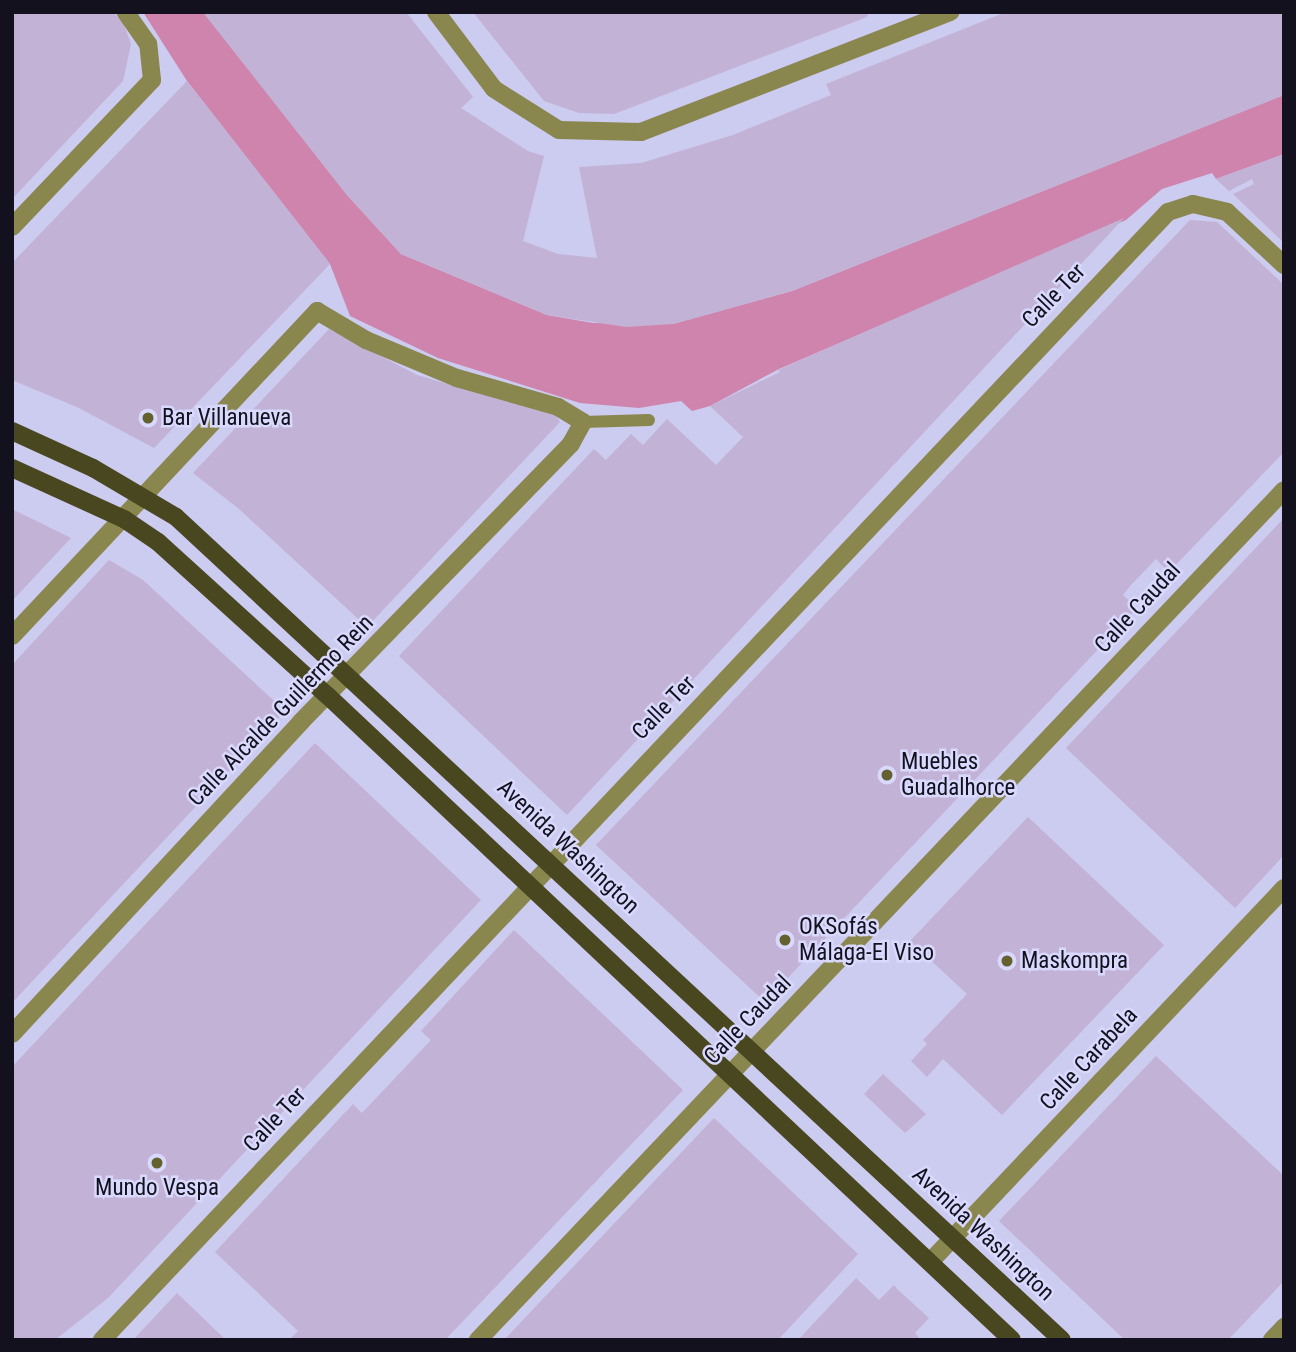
<!DOCTYPE html>
<html>
<head>
<meta charset="utf-8">
<style>
	body { margin:0 }
	#map { position:relative; width:1296px; height:1352px; overflow:hidden; background:#cccbf0; font-family:"Roboto Condensed",sans-serif }
	div>[style] { position:absolute }
	.green>* { inset:0; background:#cf84ad }
	.building>* { inset:0; background:#c2b2d5 }
	.service>* { height:12px; margin:-6px; padding:0 6px; transform-origin:6px; border-radius:6px; background:#89864e }
	.minor>* { height:18px; margin:-9px; padding:0 9px; transform-origin:9px; border-radius:9px; background:#89864e }
	.primary>* { height:18px; margin:-9px; padding:0 9px; transform-origin:9px; border-radius:9px; background:#494720 }
	.dots>* { width:19px; height:19px; translate:-50% -50%; box-sizing:border-box; border:4px solid #d9d8fd; border-radius:50% }
	span { translate:-50% -50%; white-space:nowrap; text-align:center; line-height:1.15; -webkit-text-stroke:5px #d9d8fd; paint-order:stroke }
	.street-label { font-size:23px; color:#12111d }
	.poi-label { font-size:23px; color:#12111d }
	.left { translate:0 -50%; text-align:left }
	.frame { position:absolute; inset:0; border:14px solid #12111d; pointer-events:none }
</style>
</head>
<body>
<div id="map">
	<div class="green">
		<div style="clip-path:polygon(143px 12px,203px 12px,347px 195px,401px 254px,547px 315px,593px 323px,673px 324px,792px 291px,1284px 95px,1284px 154px,1216px 179px,1212px 173px,1162px 189px,1126px 220px,779px 369px,710px 406px,692px 411px,681px 401px,639px 408px,580px 403px,438px 358px,350px 316px,330px 264px,187px 81px)"></div>
	</div>
	<div class="building">
		<div style="clip-path:polygon(12px 12px,113px 12px,123px 22px,131px 44px,123px 81px,12px 199px)"></div>
		<div style="clip-path:polygon(203px 12px,406px 12px,473px 97px,461px 108px,528px 151px,544px 156px,523px 241px,558px 254px,597px 258px,579px 167px,641px 163px,733px 135px,831px 95px,826px 84px,1006px 12px,1284px 12px,1284px 95px,792px 291px,673px 324px,626px 327px,547px 315px,401px 254px,347px 195px)"></div>
		<div style="clip-path:polygon(473px 12px,869px 12px,867px 17px,614px 114px,579px 113px,544px 101px)"></div>
		<div style="clip-path:polygon(187px 81px,330px 264px,154px 448px,79px 408px,12px 380px,12px 263px)"></div>
		<div style="clip-path:polygon(1284px 154px,1284px 243px,1233px 194px,1254px 184px,1252px 179px,1229px 191px,1216px 179px)"></div>
		<div style="clip-path:polygon(1124px 218px,567px 815px,399px 656px,594px 449px,606px 460px,631px 434px,643px 445px,667px 419px,716px 465px,743px 437px,710px 406px,780px 372px,778px 370px)"></div>
		<div style="clip-path:polygon(1190px 220px,1217px 222px,1284px 285px,1284px 452px,1169px 572px,1156px 559px,1131px 585px,1123px 595px,1137px 608px,765px 1002px,596px 845px)"></div>
		<div style="clip-path:polygon(329px 329px,417px 375px,556px 416px,560px 422px,367px 627px,239px 509px,193px 473px)"></div>
		<div style="clip-path:polygon(12px 509px,71px 538px,12px 601px)"></div>
		<div style="clip-path:polygon(1284px 518px,1284px 855px,1235px 908px,1066px 748px)"></div>
		<div style="clip-path:polygon(109px 560px,143px 580px,285px 711px,12px 1003px,12px 665px)"></div>
		<div style="clip-path:polygon(315px 743px,481px 900px,108px 1298px,55px 1340px,12px 1340px,12px 1067px)"></div>
		<div style="clip-path:polygon(1028px 817px,1164px 945px,1002px 1115px,943px 1059px,927px 1077px,911px 1061px,927px 1044px,923px 1040px,967px 994px,910px 941px)"></div>
		<div style="clip-path:polygon(514px 930px,683px 1090px,445px 1340px,289px 1340px,298px 1331px,215px 1252px,353px 1104px,362px 1113px,431px 1040px,421px 1031px)"></div>
		<div style="clip-path:polygon(1156px 1056px,1284px 1176px,1284px 1281px,1228px 1340px,1125px 1340px,999px 1221px)"></div>
		<div style="clip-path:polygon(883px 1074px,926px 1114px,905px 1133px,864px 1094px)"></div>
		<div style="clip-path:polygon(714px 1118px,858px 1254px,778px 1340px,504px 1340px)"></div>
		<div style="clip-path:polygon(856px 1278px,879px 1300px,894px 1285px,897px 1289px,929px 1318px,915px 1333px,921px 1340px,798px 1340px)"></div>
		<div style="clip-path:polygon(177px 1293px,226px 1340px,133px 1340px)"></div>
	</div>
	<div class="service">
		<div style="left:583px;top:422px;width:66px;rotate:-1.7deg"></div>
	</div>
	<div class="minor">
		<div style="left:436px;top:12px;width:96px;rotate:53deg"></div>
		<div style="left:494px;top:89px;width:77px;rotate:32.2deg"></div>
		<div style="left:559px;top:130px;width:82px;rotate:1.4deg"></div>
		<div style="left:641px;top:132px;width:332px;rotate:-21.2deg"></div>
		<div style="left:12px;top:227px;width:203px;rotate:-46.4deg"></div>
		<div style="left:152px;top:80px;width:36px;rotate:-96deg"></div>
		<div style="left:148px;top:44px;width:39px;rotate:-125deg"></div>
		<div style="left:12px;top:636px;width:446px;rotate:-46.8deg"></div>
		<div style="left:317px;top:311px;width:57px;rotate:30.6deg"></div>
		<div style="left:366px;top:340px;width:99px;rotate:22.7deg"></div>
		<div style="left:457px;top:378px;width:105px;rotate:16deg"></div>
		<div style="left:558px;top:407px;width:29px;rotate:31deg"></div>
		<div style="left:583px;top:422px;width:25px;rotate:119deg"></div>
		<div style="left:571px;top:444px;width:388px;rotate:134.2deg"></div>
		<div style="left:301px;top:722px;width:425px;rotate:132.8deg"></div>
		<div style="left:930px;top:1262px;width:515px;rotate:-46.57deg"></div>
		<div style="left:102px;top:1340px;width:1552px;rotate:-46.62deg"></div>
		<div style="left:1168px;top:212px;width:26px;rotate:-18deg"></div>
		<div style="left:1193px;top:204px;width:35px;rotate:13deg"></div>
		<div style="left:1227px;top:212px;width:78px;rotate:42.9deg"></div>
		<div style="left:478px;top:1340px;width:1171px;rotate:-46.52deg"></div>
		<div style="left:1272px;top:1340px;width:18px;rotate:-47deg"></div>
	</div>
	<div class="primary">
		<div style="left:12px;top:431px;width:89px;rotate:24.6deg"></div>
		<div style="left:93px;top:468px;width:96px;rotate:30.6deg"></div>
		<div style="left:176px;top:517px;width:1209px;rotate:42.89deg"></div>
		<div style="left:12px;top:468px;width:123px;rotate:24.5deg"></div>
		<div style="left:124px;top:519px;width:41px;rotate:34.1deg"></div>
		<div style="left:158px;top:542px;width:229px;rotate:42.2deg"></div>
		<div style="left:328px;top:696px;width:939px;rotate:43.27deg"></div>
	</div>
	<div class="dots">
		<div style="left:148px;top:418px;background:#64612e"></div>
		<div style="left:887px;top:775px;background:#64612e"></div>
		<div style="left:785px;top:940px;background:#64612e"></div>
		<div style="left:1007px;top:961px;background:#64612e"></div>
		<div style="left:157px;top:1163px;background:#64612e"></div>
	</div>
	<div class="street-label">
		<span style="left:1054px;top:296px;rotate:-46deg">Calle Ter</span>
		<span style="left:1138px;top:608px;rotate:-47deg">Calle Caudal</span>
		<span style="left:664px;top:708px;rotate:-46deg">Calle Ter</span>
		<span style="left:281px;top:711px;rotate:-46deg">Calle Alcalde Guillermo Rein</span>
		<span style="left:568px;top:847px;rotate:43deg">Avenida Washington</span>
		<span style="left:748px;top:1020px;rotate:-46deg">Calle Caudal</span>
		<span style="left:1089px;top:1059px;rotate:-47deg">Calle Carabela</span>
		<span style="left:275px;top:1120px;rotate:-47deg">Calle Ter</span>
		<span style="left:983px;top:1234px;rotate:43deg">Avenida Washington</span>
	</div>
	<div class="poi-label">
		<span class="left" style="left:162px;top:418px">Bar Villanueva</span>
		<span class="left" style="left:901px;top:775px">Muebles<br>Guadalhorce</span>
		<span class="left" style="left:799px;top:940px">OKSofás<br>Málaga-El Viso</span>
		<span class="left" style="left:1021px;top:961px">Maskompra</span>
		<span style="left:157px;top:1188px">Mundo Vespa</span>
	</div>
	<div class="frame"></div>
</div>
</body>
</html>
